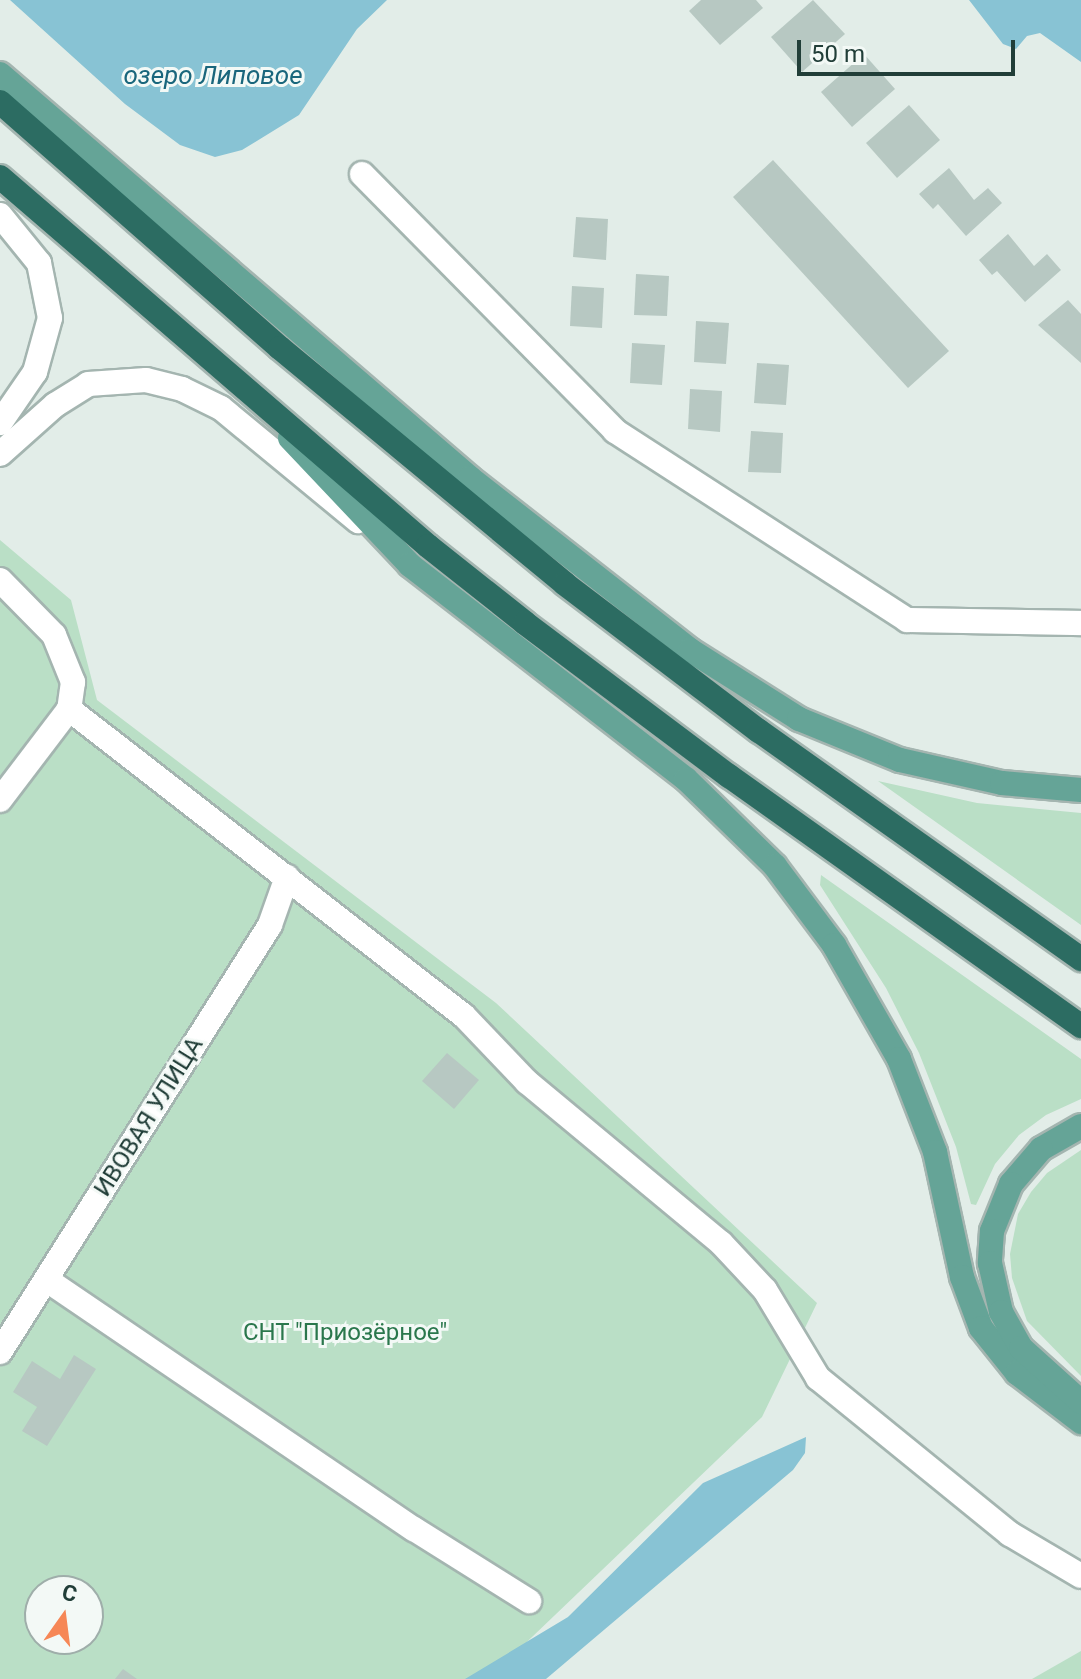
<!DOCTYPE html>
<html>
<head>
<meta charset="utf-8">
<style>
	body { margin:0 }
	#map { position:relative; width:1081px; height:1679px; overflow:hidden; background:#e2ede8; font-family:Roboto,sans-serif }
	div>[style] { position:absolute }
	.green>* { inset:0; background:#badfc6 }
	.water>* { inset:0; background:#88c3d4 }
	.building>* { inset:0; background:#b7c8c2 }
	.roads { filter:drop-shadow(2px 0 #a4b5b0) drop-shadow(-2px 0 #a4b5b0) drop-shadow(0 2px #a4b5b0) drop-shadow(0 -2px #a4b5b0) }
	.minor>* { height:24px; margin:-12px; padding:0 12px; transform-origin:12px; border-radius:12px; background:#fff }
	.major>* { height:24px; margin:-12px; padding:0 12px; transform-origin:12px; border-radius:12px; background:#65a497 }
	.highway>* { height:24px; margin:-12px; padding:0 12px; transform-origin:12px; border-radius:12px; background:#2c6c62 }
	span { translate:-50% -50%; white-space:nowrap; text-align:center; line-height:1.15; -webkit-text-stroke:6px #f3f9f6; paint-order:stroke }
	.street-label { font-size:24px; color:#213e38 }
	.park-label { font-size:24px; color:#2a774c }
	.water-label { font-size:26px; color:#19667c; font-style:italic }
	.north { position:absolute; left:24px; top:1575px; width:80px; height:80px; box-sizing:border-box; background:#f3f9f6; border:2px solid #9faeaa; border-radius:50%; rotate:14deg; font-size:22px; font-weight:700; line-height:32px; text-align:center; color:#213e38 }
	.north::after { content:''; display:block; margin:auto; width:28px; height:36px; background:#f68756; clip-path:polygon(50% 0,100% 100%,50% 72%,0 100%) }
	.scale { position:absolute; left:797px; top:40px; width:218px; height:36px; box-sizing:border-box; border:4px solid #213e38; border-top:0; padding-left:10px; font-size:24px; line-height:28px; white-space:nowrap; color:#213e38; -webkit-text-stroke:6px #f3f9f6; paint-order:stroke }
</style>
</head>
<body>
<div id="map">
	<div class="green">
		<div style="clip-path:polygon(evenodd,0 540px,71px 600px,97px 700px,496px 1003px,817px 1303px,762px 1417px,488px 1679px,0 1679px,0 540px,40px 1591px,88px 1591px,88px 1639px,40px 1639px,40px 1591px)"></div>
		<div style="clip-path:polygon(878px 781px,977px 803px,1081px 813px,1081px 925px)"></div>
		<div style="clip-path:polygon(821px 875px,1081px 1059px,1081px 1099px,1046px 1115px,1019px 1135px,995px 1164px,976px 1205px,971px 1204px,956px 1147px,919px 1053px,886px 988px,820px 885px)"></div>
		<div style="clip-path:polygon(1081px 1150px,1081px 1376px,1027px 1321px,1012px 1278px,1010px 1254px,1018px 1214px,1031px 1192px,1047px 1173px)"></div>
		<div style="clip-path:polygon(1081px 1651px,1081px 1679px,1032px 1679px)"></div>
	</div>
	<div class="water">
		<div style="clip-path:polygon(10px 0,387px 0,357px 29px,299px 115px,242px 150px,215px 157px,180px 145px,125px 104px)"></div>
		<div style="clip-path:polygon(969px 0,1081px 0,1081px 62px,1040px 33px,1027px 36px,1016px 49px,1003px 44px)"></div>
		<div style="clip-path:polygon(806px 1437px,805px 1453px,793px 1470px,546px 1679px,465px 1679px,568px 1617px,703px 1483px)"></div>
	</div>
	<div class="building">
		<div style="clip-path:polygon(701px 0,756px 0,763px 8px,720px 45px,689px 11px)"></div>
		<div style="clip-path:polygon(813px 0,845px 34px,802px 72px,771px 37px)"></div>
		<div style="clip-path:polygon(864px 54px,895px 89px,852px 127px,821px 92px)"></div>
		<div style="clip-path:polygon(909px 105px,940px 140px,897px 178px,866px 143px)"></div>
		<div style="clip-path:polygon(773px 160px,949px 351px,908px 388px,733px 197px)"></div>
		<div style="clip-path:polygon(949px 168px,974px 200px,988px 188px,1002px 203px,966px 236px,938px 204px,933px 209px,919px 194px)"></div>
		<div style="clip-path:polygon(576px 217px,608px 219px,606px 260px,573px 257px)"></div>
		<div style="clip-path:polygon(1008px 234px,1034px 266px,1047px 254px,1061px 270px,1025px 302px,997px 271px,992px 275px,979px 260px)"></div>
		<div style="clip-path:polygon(636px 274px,669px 276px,667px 316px,634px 315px)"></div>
		<div style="clip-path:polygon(572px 286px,604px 288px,602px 328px,570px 326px)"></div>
		<div style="clip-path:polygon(1068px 300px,1081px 314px,1081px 363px,1038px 325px)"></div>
		<div style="clip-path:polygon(696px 321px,729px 323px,726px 364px,694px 362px)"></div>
		<div style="clip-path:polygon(632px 343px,665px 345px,662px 385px,630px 383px)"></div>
		<div style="clip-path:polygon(757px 363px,789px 365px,786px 405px,754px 403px)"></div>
		<div style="clip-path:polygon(690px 389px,722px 391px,720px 432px,688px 429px)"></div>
		<div style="clip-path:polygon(751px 431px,783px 433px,781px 473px,748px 472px)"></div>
		<div style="clip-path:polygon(447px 1053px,479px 1080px,454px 1109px,422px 1081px)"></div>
		<div style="clip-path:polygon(74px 1355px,96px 1369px,47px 1446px,22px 1431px,37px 1407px,13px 1392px,32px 1361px,60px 1379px)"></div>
		<div style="clip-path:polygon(123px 1669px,137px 1679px,115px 1679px)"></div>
	</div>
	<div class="roads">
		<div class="minor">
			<div style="left:362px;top:174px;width:361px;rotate:45.4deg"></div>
			<div style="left:615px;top:431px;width:348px;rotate:32.9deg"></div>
			<div style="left:907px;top:620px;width:174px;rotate:1deg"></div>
			<div style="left:0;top:215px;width:62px;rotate:50.9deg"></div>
			<div style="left:39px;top:263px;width:56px;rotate:78.7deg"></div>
			<div style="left:50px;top:318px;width:56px;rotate:105.5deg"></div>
			<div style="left:35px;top:372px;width:62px;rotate:124.5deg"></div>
			<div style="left:0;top:454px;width:74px;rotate:-41.7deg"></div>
			<div style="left:55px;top:405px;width:39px;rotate:-32deg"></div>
			<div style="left:88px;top:384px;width:58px;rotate:-3.9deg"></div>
			<div style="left:146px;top:380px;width:37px;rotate:14deg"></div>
			<div style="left:182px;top:389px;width:43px;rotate:26deg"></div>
			<div style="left:221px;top:408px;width:178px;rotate:39.5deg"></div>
			<div style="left:0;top:580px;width:77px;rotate:45.5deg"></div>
			<div style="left:54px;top:635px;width:51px;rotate:68deg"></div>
			<div style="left:73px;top:682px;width:27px;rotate:98deg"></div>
			<div style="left:69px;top:709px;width:500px;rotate:37.85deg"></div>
			<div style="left:464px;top:1016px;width:91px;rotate:46.3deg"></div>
			<div style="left:527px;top:1082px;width:252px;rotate:39.7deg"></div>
			<div style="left:721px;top:1243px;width:64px;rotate:46.9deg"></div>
			<div style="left:765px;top:1290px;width:103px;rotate:58.9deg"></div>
			<div style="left:818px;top:1378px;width:247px;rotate:39.1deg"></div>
			<div style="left:1010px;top:1534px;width:82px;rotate:30.6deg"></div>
			<div style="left:0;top:800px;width:114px;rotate:-52.8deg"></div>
			<div style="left:47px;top:1280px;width:443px;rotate:34.2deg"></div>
			<div style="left:414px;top:1529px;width:136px;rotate:32.1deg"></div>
			<div style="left:0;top:1352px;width:505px;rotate:-57.69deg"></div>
			<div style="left:270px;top:925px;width:51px;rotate:-70.5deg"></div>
		</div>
		<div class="major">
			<div style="left:0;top:74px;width:620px;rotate:40.68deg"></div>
			<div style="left:470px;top:478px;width:279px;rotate:38deg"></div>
			<div style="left:690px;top:650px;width:129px;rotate:32.3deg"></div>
			<div style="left:799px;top:719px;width:109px;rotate:22.1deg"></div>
			<div style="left:900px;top:760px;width:105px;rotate:12.7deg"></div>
			<div style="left:1002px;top:783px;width:79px;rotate:5.1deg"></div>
			<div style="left:290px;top:438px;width:175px;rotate:46.6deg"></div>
			<div style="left:410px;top:565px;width:349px;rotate:37.8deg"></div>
			<div style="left:686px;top:779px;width:124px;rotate:44.3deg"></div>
			<div style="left:775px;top:866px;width:99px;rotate:53.2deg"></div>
			<div style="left:834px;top:945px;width:131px;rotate:60.3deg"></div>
			<div style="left:899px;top:1059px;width:100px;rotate:68.8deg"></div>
			<div style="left:935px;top:1152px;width:128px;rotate:77.8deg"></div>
			<div style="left:962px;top:1277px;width:54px;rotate:69.6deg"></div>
			<div style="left:981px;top:1328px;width:58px;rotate:51.3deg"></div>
			<div style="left:1017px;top:1373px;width:81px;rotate:37.4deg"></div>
			<div style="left:1081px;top:1126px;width:46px;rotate:150.1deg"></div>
			<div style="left:1041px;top:1149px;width:46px;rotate:130.6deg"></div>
			<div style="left:1011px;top:1184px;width:51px;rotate:112deg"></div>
			<div style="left:992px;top:1231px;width:32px;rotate:94deg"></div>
			<div style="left:990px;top:1263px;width:50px;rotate:77.3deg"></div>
			<div style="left:1001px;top:1312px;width:41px;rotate:60.9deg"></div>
			<div style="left:1021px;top:1348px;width:81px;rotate:42deg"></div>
		</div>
		<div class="highway">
			<div style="left:0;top:102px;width:373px;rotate:41.3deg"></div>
			<div style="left:280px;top:348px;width:370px;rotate:39.6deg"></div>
			<div style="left:565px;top:584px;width:243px;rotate:37.2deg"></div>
			<div style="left:759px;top:731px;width:395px;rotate:35.3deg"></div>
			<div style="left:0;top:177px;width:565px;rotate:40.77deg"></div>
			<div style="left:428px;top:546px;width:124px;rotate:38.4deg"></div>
			<div style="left:525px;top:623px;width:255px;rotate:36.9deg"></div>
			<div style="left:729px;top:776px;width:432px;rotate:35.4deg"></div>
		</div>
	</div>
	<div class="street-label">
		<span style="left:149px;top:1117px;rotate:-58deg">ИВОВАЯ УЛИЦА</span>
	</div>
	<div class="park-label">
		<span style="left:345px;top:1333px">СНТ "Приозёрное"</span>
	</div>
	<div class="water-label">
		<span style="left:213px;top:76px">озеро Липовое</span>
	</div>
	<div class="north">С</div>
	<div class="scale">50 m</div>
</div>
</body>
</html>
